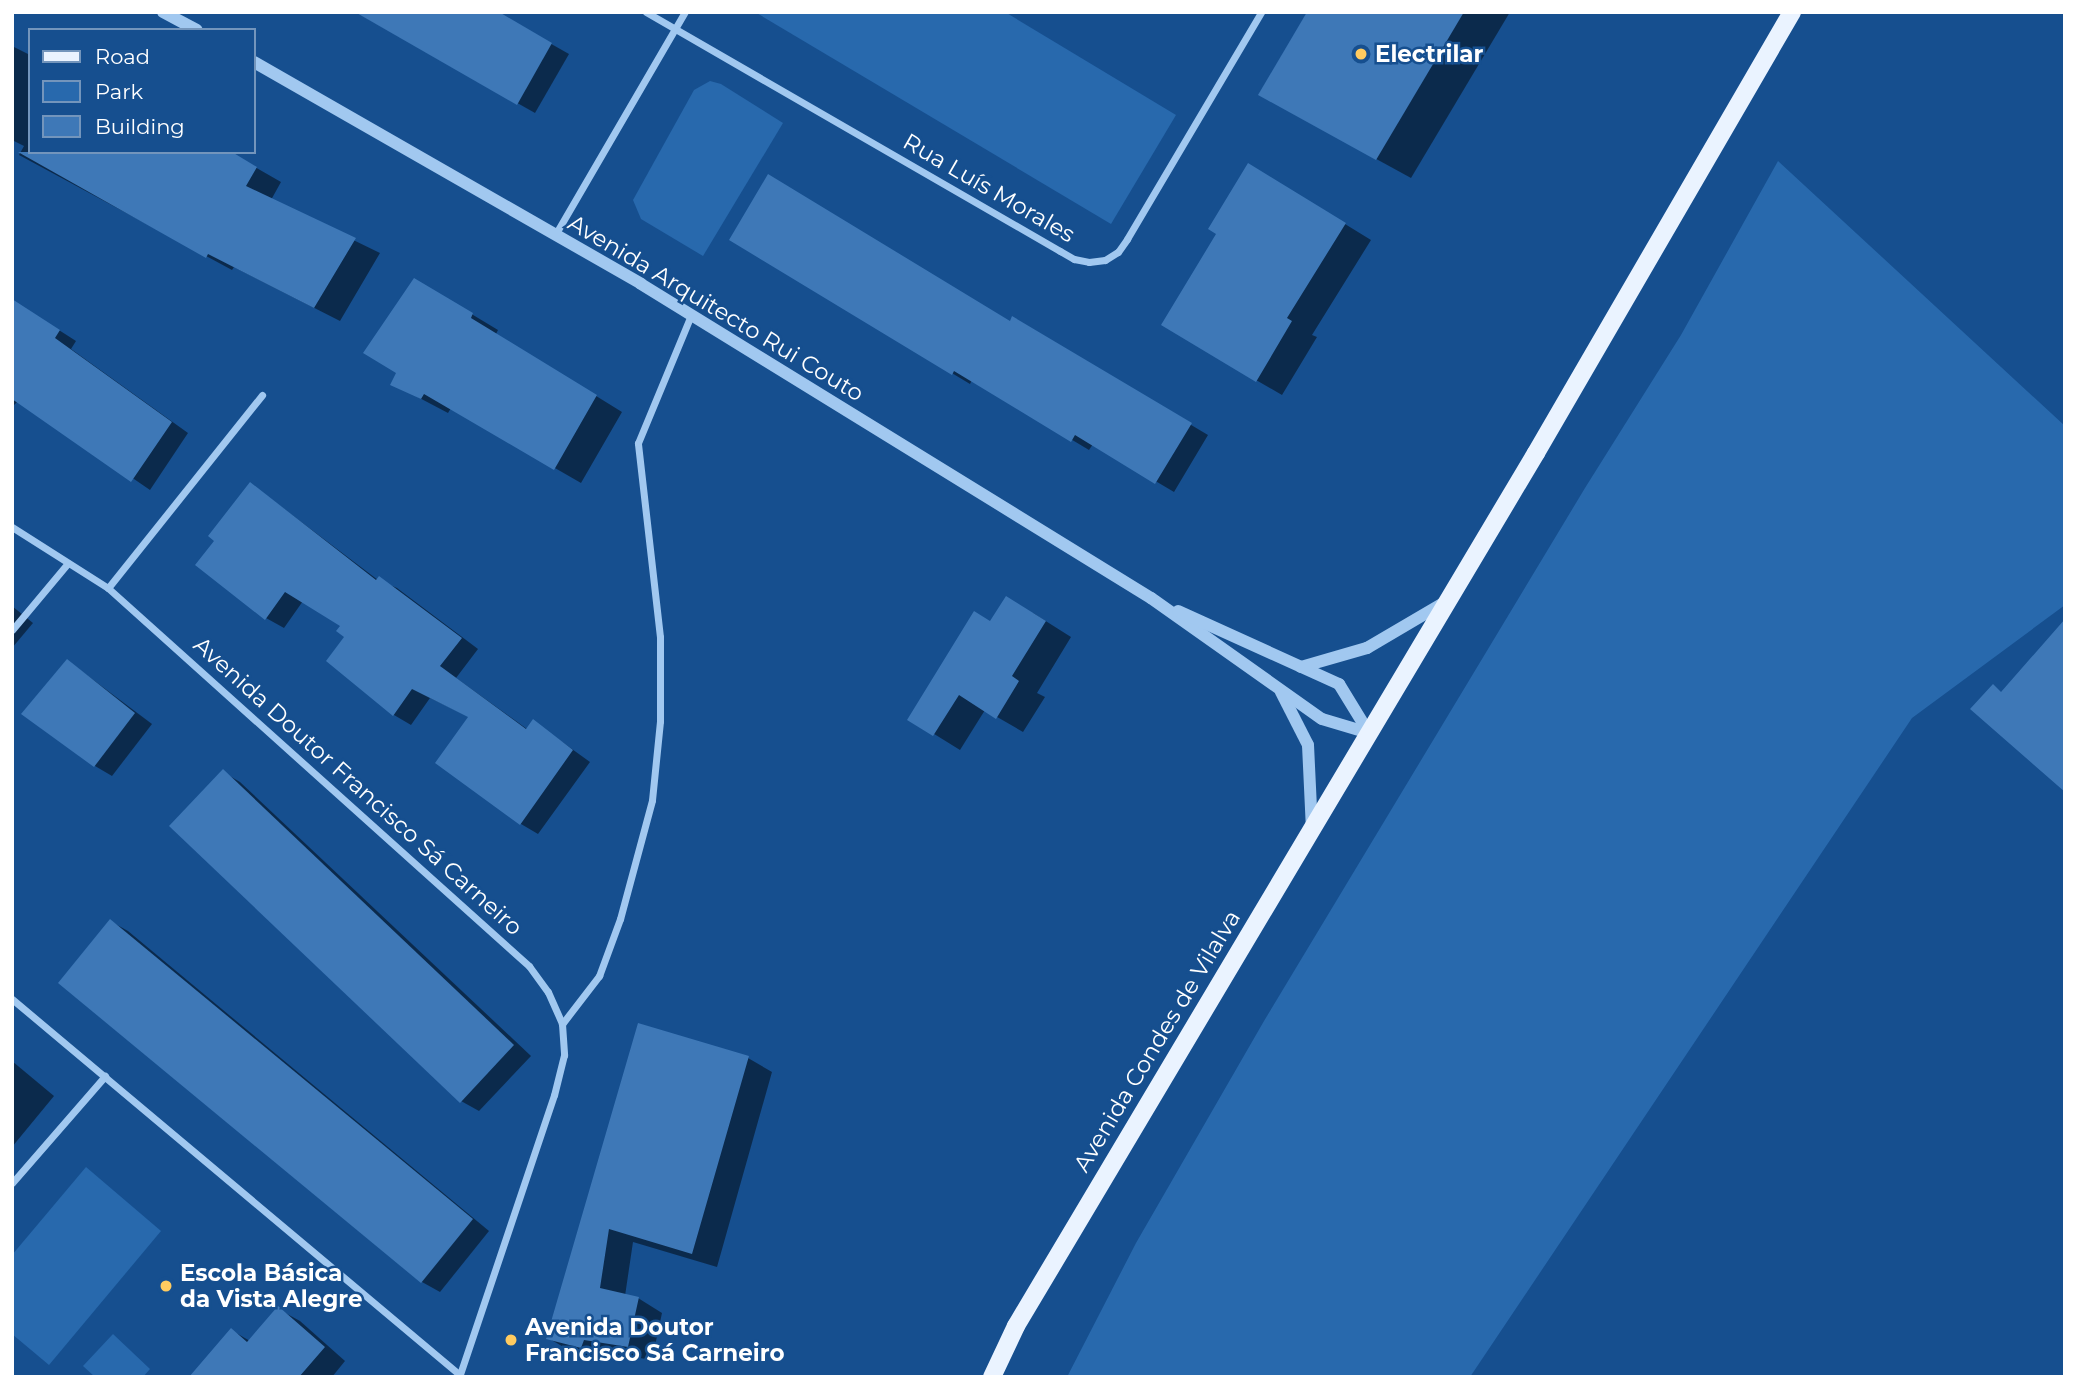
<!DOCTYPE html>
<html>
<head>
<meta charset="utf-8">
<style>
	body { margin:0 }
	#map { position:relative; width:2077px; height:1389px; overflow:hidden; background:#164f8f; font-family:Montserrat,sans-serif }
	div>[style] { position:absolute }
	.green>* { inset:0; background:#2869ad }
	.shadow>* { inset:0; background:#0007 }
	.building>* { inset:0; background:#3e78b7 }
	.minor>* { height:7px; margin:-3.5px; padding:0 3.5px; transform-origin:3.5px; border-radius:3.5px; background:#a1c8f0 }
	.tertiary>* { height:12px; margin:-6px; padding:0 6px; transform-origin:6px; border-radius:6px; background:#a1c8f0 }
	.primary>* { height:18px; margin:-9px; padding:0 9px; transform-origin:9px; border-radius:9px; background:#eaf3ff }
	.dots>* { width:19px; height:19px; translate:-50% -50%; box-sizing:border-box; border:4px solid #164f8f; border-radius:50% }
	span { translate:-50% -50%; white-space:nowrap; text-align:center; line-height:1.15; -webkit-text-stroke:5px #164f8f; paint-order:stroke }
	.poi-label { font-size:23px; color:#fff; font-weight:700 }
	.left { translate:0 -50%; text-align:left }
	.street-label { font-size:23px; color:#fff }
	.frame { position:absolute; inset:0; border:14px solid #fff; pointer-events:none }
	.legend { position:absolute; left:28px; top:28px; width:228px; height:126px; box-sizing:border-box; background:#164f8f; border:2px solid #7395bc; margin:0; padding:9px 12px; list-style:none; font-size:21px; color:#fff }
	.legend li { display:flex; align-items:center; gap:14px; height:35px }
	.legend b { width:35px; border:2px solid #7395bc }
</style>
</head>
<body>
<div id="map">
	<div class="green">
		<div style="clip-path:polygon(755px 12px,1005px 12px,1176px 115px,1111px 224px)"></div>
		<div style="clip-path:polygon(710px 81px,721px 84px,783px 123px,703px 256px,641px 219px,633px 200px,694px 90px)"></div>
		<div style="clip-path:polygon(1778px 161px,2065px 426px,2065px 605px,1912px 718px,1470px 1377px,1067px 1377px,1136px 1243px,1264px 1021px,1585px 488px,1681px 335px)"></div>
		<div style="clip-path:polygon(86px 1167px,161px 1231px,49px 1365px,12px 1334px,12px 1255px)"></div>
		<div style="clip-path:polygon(113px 1334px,150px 1369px,143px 1377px,95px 1377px,83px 1366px)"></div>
	</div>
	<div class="shadow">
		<div style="clip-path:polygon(356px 12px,495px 12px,569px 54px,535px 113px)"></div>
		<div style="clip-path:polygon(1309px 12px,1510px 12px,1411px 178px,1294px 114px)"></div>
		<div style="clip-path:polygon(12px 46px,28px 54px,30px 51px,30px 152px,229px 152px,281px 182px,271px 200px,380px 253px,340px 321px,234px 267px,232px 270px,19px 155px,24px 146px,12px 140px)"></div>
		<div style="clip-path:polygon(1275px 181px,1371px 240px,1312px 335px,1317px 337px,1282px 395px,1256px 380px)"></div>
		<div style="clip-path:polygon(731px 240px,1011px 323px,1013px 319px,1208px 435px,1174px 492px,1093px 444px,1089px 450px,972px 380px,970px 384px)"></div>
		<div style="clip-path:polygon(415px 280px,498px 330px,496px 334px,622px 412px,581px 483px,451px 408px,448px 413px,393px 384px,398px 373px)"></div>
		<div style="clip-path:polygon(12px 300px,76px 341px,71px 349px,188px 433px,150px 490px,19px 400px,12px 407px)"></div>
		<div style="clip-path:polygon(251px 484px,378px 580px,397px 588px,478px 649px,456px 678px,527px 729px,533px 721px,590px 762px,538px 834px,521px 824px,470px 717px,430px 698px,411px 725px,394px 715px,328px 660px,347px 636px,343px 625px,303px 601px,284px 628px,266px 618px,217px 541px)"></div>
		<div style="clip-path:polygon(12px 606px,33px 623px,12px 648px)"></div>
		<div style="clip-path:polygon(1033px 613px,1071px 637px,1037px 693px,1045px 697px,1023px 732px,985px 710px,960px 750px,910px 719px)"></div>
		<div style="clip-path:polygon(68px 661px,152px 724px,112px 776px,95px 766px)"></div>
		<div style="clip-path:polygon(223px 772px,240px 782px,531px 1056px,479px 1111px,461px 1101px)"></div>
		<div style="clip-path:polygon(110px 921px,128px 931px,489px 1231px,440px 1292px,422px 1282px)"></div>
		<div style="clip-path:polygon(639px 1026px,748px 1058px,772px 1072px,717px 1267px,633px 1242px,625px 1296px,638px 1298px,662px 1313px,652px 1360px,609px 1353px,606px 1360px,572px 1352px,548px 1338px)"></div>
		<div style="clip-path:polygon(12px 1061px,54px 1096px,12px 1147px)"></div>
		<div style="clip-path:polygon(278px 1309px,300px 1321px,345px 1361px,332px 1377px,191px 1377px,231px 1330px,250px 1341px)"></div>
	</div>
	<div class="building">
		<div style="clip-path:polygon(355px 12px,499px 12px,552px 43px,517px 105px)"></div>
		<div style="clip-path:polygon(1307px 12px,1464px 12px,1376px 160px,1258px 95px)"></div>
		<div style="clip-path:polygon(18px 152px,232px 152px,257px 167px,246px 186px,356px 238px,314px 308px,208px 254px,206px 258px)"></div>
		<div style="clip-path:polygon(1248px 163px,1346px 223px,1287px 318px,1292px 321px,1256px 382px,1161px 325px,1216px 234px,1208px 229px)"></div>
		<div style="clip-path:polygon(768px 174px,1010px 321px,1012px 316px,1192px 423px,1155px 484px,1075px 435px,1071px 442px,954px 371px,952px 375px,729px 240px)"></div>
		<div style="clip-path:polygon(414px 278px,473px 313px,471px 318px,597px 395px,554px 470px,424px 394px,421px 399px,390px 385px,396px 373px,363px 353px)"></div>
		<div style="clip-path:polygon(12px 299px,60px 330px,55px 338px,172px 422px,131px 482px,12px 399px)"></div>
		<div style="clip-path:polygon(250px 482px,376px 580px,379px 576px,462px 638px,440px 666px,526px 729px,533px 719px,573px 750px,520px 825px,435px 763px,468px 717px,412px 689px,393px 716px,326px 661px,344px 637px,336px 631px,340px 626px,285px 592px,265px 620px,195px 565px,214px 541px,208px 536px)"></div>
		<div style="clip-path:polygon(1006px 596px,1046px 621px,1012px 676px,1019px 681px,996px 719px,959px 695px,933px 736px,907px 720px,974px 611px,990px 621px)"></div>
		<div style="clip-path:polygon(2065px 619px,2065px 792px,1970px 709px,1993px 684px,2001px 692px)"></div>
		<div style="clip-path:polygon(67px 659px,135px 713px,94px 767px,21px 714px)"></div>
		<div style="clip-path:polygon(223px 769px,514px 1045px,460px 1103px,169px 826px)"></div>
		<div style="clip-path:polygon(110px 919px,473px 1219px,421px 1283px,58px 983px)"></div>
		<div style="clip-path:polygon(638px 1023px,749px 1056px,692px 1254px,609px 1229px,600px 1288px,639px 1297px,628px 1347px,584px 1340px,581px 1348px,546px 1339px)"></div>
		<div style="clip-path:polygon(278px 1306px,325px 1347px,299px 1377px,189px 1377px,231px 1328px,247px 1342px)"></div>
	</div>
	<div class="minor">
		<div style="left:646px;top:12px;width:478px;rotate:30deg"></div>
		<div style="left:1060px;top:251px;width:16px;rotate:30deg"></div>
		<div style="left:1074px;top:259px;width:15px;rotate:11deg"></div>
		<div style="left:1089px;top:262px;width:16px;rotate:-7deg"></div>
		<div style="left:1105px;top:260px;width:15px;rotate:-32deg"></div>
		<div style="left:1118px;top:252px;width:16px;rotate:-55deg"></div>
		<div style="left:1127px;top:239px;width:264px;rotate:-59.4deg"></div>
		<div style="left:555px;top:235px;width:258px;rotate:-59.8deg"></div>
		<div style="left:12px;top:527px;width:114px;rotate:32.4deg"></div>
		<div style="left:108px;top:588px;width:566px;rotate:41.92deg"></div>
		<div style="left:529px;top:966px;width:32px;rotate:54deg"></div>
		<div style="left:548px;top:992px;width:35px;rotate:66deg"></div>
		<div style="left:562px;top:1024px;width:31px;rotate:86deg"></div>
		<div style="left:564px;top:1055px;width:41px;rotate:104deg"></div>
		<div style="left:554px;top:1095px;width:298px;rotate:108.6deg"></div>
		<div style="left:108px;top:588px;width:247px;rotate:-51.4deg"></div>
		<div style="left:12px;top:630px;width:87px;rotate:-50.1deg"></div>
		<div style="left:12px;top:999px;width:585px;rotate:40.01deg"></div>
		<div style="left:562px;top:1024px;width:61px;rotate:-52.4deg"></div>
		<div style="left:599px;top:976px;width:61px;rotate:-69.8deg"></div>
		<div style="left:620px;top:919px;width:123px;rotate:-74.9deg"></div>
		<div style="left:652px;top:800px;width:79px;rotate:-84.2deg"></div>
		<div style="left:660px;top:721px;width:84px;rotate:-90deg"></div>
		<div style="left:660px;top:637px;width:195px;rotate:-96.5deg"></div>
		<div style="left:638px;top:443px;width:139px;rotate:-67.5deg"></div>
		<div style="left:12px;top:1183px;width:142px;rotate:-49deg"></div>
	</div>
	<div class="tertiary">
		<div style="left:163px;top:12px;width:38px;rotate:28deg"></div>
		<div style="left:254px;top:62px;width:446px;rotate:29.8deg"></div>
		<div style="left:641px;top:284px;width:599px;rotate:31.62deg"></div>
		<div style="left:1151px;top:598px;width:209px;rotate:35.3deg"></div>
		<div style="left:1322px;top:719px;width:49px;rotate:16.6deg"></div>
		<div style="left:1178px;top:611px;width:177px;rotate:24.4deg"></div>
		<div style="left:1339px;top:684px;width:57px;rotate:58.5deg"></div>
		<div style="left:1301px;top:667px;width:69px;rotate:-16.1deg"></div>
		<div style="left:1367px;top:648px;width:91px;rotate:-30.5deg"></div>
		<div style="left:1281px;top:692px;width:59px;rotate:63deg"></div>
		<div style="left:1308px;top:745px;width:84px;rotate:87.3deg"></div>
	</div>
	<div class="primary">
		<div style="left:992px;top:1377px;width:56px;rotate:-64.8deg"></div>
		<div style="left:1016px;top:1326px;width:1016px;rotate:-59.22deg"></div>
		<div style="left:1536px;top:453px;width:510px;rotate:-59.86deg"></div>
	</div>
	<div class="dots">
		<div style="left:1361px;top:54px;background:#ffcb60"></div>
		<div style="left:166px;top:1286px;background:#ffcb60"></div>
		<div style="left:511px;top:1340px;background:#ffcb60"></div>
	</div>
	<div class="poi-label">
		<span class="left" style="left:1375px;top:54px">Electrilar</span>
		<span class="left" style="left:180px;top:1286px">Escola Básica<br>da Vista Alegre</span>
		<span class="left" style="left:525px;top:1340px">Avenida Doutor<br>Francisco Sá Carneiro</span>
	</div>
	<div class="street-label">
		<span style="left:989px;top:188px;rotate:30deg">Rua Luís Morales</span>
		<span style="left:716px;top:308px;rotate:31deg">Avenida Arquitecto Rui Couto</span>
		<span style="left:358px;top:786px;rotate:42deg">Avenida Doutor Francisco Sá Carneiro</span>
		<span style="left:1157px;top:1041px;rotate:-59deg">Avenida Condes de Vilalva</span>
	</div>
	<div class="frame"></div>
	<ul class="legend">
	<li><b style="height:9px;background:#eaf3ff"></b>Road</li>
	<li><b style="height:19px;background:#2869ad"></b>Park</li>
	<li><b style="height:19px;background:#3e78b7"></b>Building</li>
	</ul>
</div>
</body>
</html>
